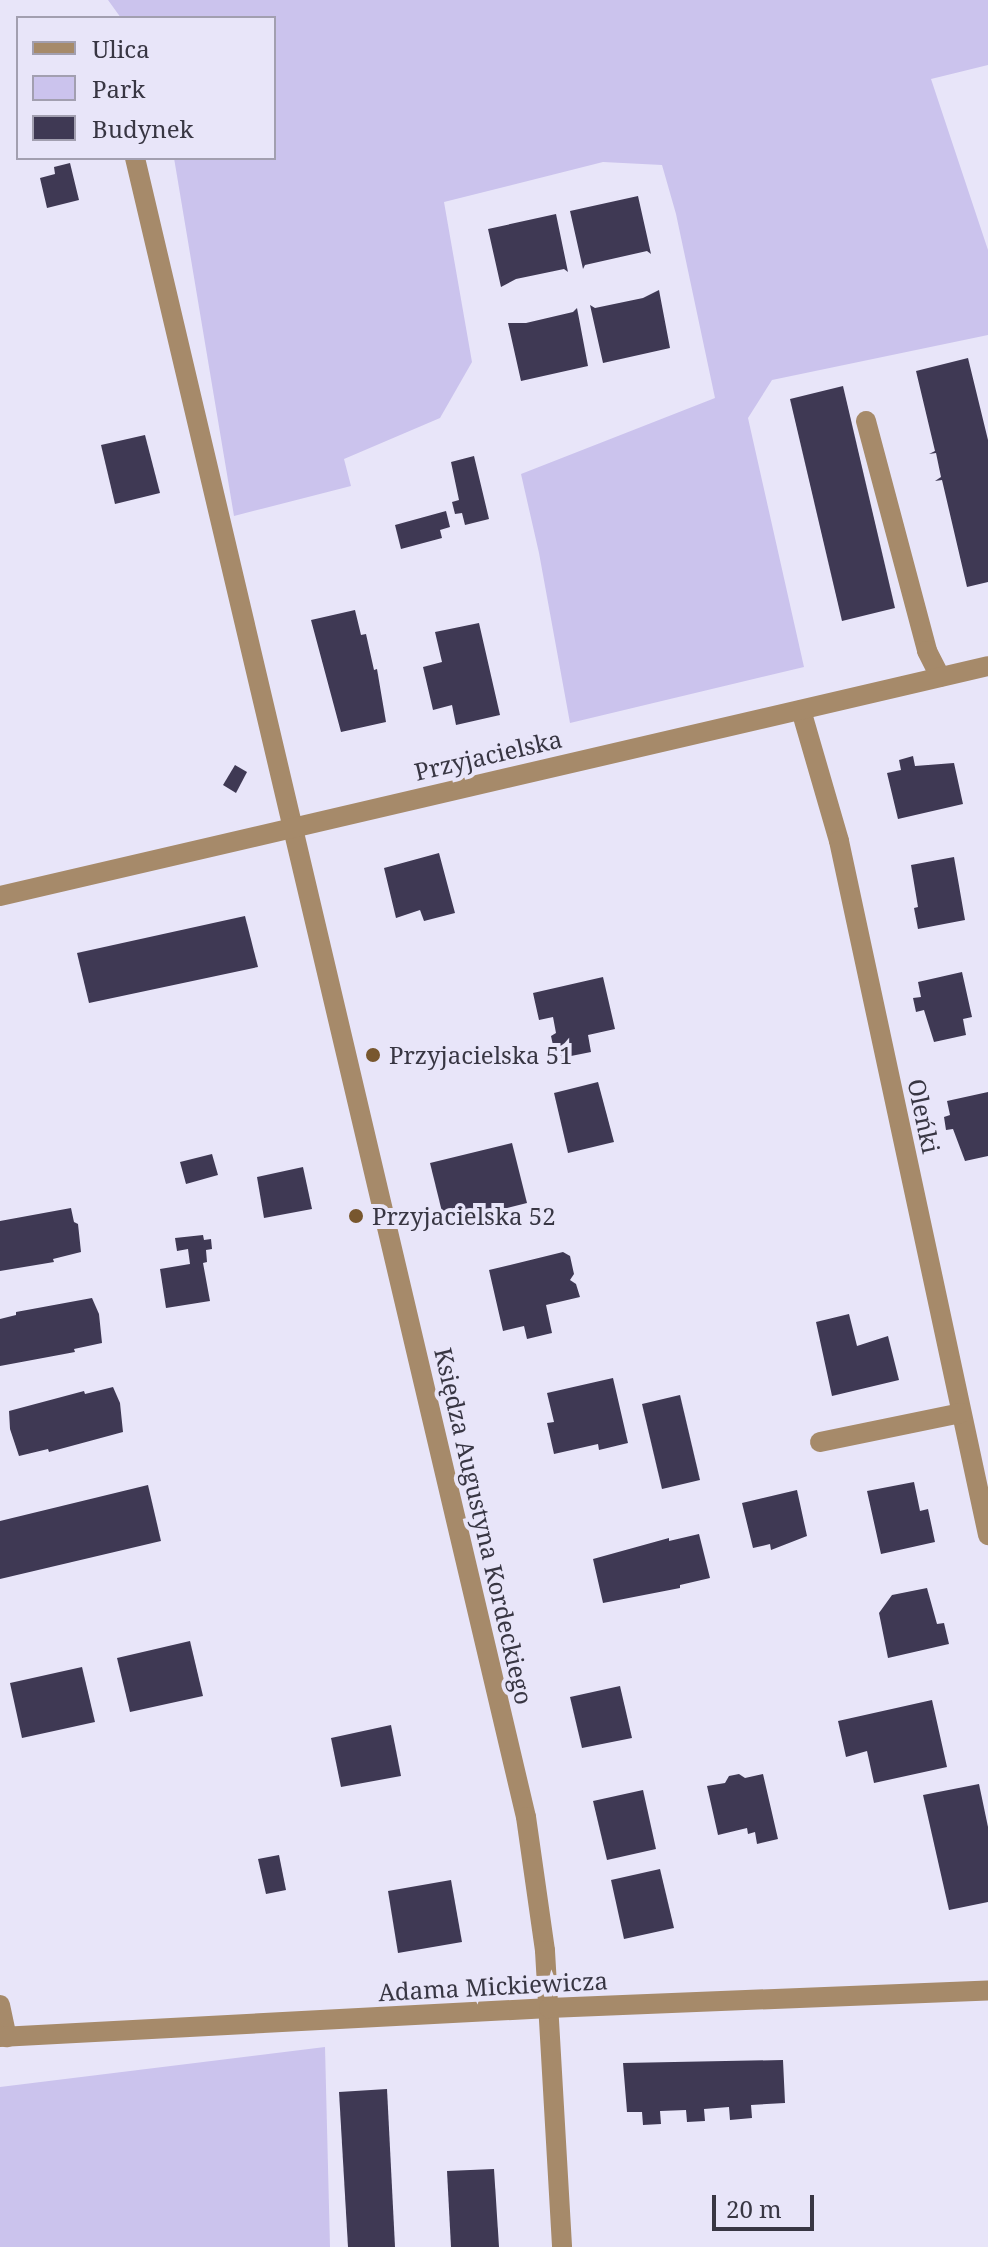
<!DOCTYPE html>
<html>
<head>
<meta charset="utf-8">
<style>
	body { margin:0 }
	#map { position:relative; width:988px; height:2247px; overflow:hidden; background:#e8e5f9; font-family:"Noto Serif",serif }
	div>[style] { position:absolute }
	.green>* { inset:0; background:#cbc3ed }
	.building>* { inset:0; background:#3f3954 }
	.minor>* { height:20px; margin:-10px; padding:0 10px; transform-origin:10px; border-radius:10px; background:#a68a6a }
	.dots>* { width:22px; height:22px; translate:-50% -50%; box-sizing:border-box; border:4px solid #e8e5f9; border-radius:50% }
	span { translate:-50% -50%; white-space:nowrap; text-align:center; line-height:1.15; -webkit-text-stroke:8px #e8e5f9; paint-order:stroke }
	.street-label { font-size:24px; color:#383643 }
	.poi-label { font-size:24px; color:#383643 }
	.left { translate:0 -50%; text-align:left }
	.legend { position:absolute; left:16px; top:16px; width:260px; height:144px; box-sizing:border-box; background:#e8e5f9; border:2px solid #a29fb0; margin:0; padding:10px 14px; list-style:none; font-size:24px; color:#383643 }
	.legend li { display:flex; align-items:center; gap:16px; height:40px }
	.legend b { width:40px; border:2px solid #a29fb0 }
	.scale { position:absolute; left:712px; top:2195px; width:102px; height:36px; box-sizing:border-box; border:4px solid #383643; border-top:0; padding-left:10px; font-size:24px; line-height:28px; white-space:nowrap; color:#383643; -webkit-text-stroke:6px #e8e5f9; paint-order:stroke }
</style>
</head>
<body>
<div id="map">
	<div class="green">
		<div style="clip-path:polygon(108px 0,988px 0,988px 65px,931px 79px,988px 250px,988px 335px,772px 380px,748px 418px,804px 667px,570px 723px,539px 553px,521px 474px,715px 398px,676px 214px,662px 165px,603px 162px,444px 202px,472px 362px,440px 418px,344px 459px,351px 486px,234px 516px,174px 158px,274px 158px,274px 18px,121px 18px)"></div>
		<div style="clip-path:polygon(325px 2047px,330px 2247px,0 2247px,0 2087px)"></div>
	</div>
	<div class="building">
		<div style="clip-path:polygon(70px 163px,79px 200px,47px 208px,40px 178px,55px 174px,54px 167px)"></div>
		<div style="clip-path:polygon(638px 196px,651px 254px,647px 251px,585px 265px,583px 269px,570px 211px)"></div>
		<div style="clip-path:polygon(556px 214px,568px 272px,564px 269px,516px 279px,501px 287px,488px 229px)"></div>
		<div style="clip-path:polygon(659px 290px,670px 348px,603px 363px,590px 305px,595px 308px,643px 298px)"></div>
		<div style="clip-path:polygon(577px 308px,588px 366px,521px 381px,508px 323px,526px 323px,573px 312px)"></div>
		<div style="clip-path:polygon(968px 358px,988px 440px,988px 582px,967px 587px,942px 480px,935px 481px,941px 477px,936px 453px,929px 454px,935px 451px,916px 371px)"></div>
		<div style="clip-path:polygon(843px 386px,895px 608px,842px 621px,790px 399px)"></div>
		<div style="clip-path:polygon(145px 435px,160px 493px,115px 504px,101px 445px)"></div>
		<div style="clip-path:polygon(474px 456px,489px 519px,465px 525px,462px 513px,455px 514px,452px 502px,459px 500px,451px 462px)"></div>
		<div style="clip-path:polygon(446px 511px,450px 527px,440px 530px,442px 538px,401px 549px,395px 525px)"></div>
		<div style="clip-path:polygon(355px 610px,361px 635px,366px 634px,374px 670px,377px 669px,386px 722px,341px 732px,311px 620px)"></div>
		<div style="clip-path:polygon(479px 623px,500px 715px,456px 725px,452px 705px,433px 710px,423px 667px,442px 662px,435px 632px)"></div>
		<div style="clip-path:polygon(913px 756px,915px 766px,954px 763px,963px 804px,898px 819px,887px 773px,901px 770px,899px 760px)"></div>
		<div style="clip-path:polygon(235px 765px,247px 772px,236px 793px,223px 785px)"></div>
		<div style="clip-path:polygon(439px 853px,455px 913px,424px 921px,420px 910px,396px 918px,384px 868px)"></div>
		<div style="clip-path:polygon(954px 857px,965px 920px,918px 929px,914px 908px,918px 907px,911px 865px)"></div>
		<div style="clip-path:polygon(245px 916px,258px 967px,89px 1003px,77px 953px)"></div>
		<div style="clip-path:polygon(962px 972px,972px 1017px,963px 1019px,966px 1035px,934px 1042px,924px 1010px,916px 1012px,913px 998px,921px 997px,918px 982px)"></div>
		<div style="clip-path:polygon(603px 977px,615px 1029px,588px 1035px,591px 1052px,556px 1059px,551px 1036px,556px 1033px,553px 1017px,539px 1020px,533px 993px)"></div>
		<div style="clip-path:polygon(598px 1082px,614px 1142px,568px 1153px,554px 1093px)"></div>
		<div style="clip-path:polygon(988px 1092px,988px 1156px,965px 1161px,953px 1129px,946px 1130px,944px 1117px,950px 1115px,947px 1101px)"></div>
		<div style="clip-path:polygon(512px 1143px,527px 1203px,445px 1224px,430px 1163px)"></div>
		<div style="clip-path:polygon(212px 1154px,218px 1175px,186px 1184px,180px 1162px)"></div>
		<div style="clip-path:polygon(303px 1167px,312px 1209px,264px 1218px,257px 1177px)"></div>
		<div style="clip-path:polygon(71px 1208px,74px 1222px,78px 1224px,81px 1252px,53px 1259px,54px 1262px,0 1271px,0 1221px)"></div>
		<div style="clip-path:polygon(203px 1235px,204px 1240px,211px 1239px,212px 1249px,206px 1250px,207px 1262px,203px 1263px,210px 1301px,166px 1308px,160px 1269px,190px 1264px,188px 1249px,177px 1251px,175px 1238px)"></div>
		<div style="clip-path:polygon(563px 1252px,570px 1256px,574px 1274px,570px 1280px,576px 1284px,580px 1297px,546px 1305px,552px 1333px,527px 1339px,524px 1326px,503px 1331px,489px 1270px)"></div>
		<div style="clip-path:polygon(92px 1298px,99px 1314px,102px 1343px,74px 1349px,75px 1352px,0 1366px,0 1319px,16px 1315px,16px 1312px)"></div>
		<div style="clip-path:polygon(849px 1314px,857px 1346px,888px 1336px,899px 1380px,832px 1396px,816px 1322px)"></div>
		<div style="clip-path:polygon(613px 1378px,628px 1443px,599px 1450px,598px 1444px,554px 1454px,547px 1423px,554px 1422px,547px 1393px)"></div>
		<div style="clip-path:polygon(113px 1387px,120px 1403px,123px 1432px,49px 1452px,48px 1449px,19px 1456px,10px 1429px,9px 1411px,84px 1391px,85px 1394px)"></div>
		<div style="clip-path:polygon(680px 1395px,700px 1480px,662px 1489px,642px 1404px)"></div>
		<div style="clip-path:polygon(914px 1482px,920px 1511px,928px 1509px,935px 1542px,881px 1554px,867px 1491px)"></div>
		<div style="clip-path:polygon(148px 1485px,161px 1541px,0 1579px,0 1521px)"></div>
		<div style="clip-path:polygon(797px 1490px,807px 1536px,771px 1550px,770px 1544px,753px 1548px,742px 1503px)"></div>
		<div style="clip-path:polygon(699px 1534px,710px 1578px,680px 1585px,680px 1588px,603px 1603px,593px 1559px,669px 1538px,669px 1541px)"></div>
		<div style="clip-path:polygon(927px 1588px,937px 1624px,944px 1623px,949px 1644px,888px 1658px,879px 1613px,892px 1595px)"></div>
		<div style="clip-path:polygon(190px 1641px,203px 1696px,130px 1712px,117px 1658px)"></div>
		<div style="clip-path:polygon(82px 1667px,95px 1722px,22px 1738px,10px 1683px)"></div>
		<div style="clip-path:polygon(620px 1686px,632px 1738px,582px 1748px,570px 1697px)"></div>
		<div style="clip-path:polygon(932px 1700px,947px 1767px,874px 1783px,867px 1751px,846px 1757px,838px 1721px)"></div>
		<div style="clip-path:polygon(391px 1725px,401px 1776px,341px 1787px,331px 1738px)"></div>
		<div style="clip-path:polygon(739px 1774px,745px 1778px,763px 1774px,778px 1839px,757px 1844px,755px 1832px,748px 1834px,747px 1828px,718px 1835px,707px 1786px,725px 1783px,729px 1776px)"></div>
		<div style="clip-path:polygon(979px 1784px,988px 1827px,988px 1902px,949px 1910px,923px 1795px)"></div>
		<div style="clip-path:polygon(643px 1790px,656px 1849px,607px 1860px,593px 1801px)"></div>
		<div style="clip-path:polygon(279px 1855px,286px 1890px,266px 1894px,258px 1859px)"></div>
		<div style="clip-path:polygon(660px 1869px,674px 1928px,624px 1939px,611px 1880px)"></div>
		<div style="clip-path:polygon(451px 1880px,462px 1942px,398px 1953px,388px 1891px)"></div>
		<div style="clip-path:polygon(783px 2060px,785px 2103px,751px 2105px,752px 2118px,730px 2120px,729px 2107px,704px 2109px,705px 2121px,687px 2122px,686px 2110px,660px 2111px,661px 2124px,643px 2125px,642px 2112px,627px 2112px,623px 2063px)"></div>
		<div style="clip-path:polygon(387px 2089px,395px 2247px,348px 2247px,339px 2092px)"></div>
		<div style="clip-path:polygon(494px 2169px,499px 2247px,451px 2247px,447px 2171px)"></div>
	</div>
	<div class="minor">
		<div style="left:135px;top:158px;width:1704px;rotate:76.74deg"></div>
		<div style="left:526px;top:1817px;width:135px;rotate:81.9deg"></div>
		<div style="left:545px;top:1951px;width:296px;rotate:86.7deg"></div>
		<div style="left:866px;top:421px;width:238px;rotate:75.1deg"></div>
		<div style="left:927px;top:651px;width:29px;rotate:63deg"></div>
		<div style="left:801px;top:710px;width:136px;rotate:73.8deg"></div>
		<div style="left:839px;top:841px;width:710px;rotate:77.88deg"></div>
		<div style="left:0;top:896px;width:1014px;rotate:-13.1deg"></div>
		<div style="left:820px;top:1442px;width:144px;rotate:-11.6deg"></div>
		<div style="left:0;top:2005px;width:33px;rotate:78deg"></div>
		<div style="left:0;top:2037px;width:550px;rotate:-3.02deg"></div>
		<div style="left:549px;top:2008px;width:439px;rotate:-2.3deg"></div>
	</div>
	<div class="dots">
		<div style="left:373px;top:1055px;background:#78572e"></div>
		<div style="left:356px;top:1216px;background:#78572e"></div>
	</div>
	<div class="street-label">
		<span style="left:488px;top:755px;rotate:-13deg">Przyjacielska</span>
		<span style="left:924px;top:1116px;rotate:78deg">Oleńki</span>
		<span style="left:484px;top:1526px;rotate:77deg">Księdza Augustyna Kordeckiego</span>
		<span style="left:493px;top:1986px;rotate:-3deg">Adama Mickiewicza</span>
	</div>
	<div class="poi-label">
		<span class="left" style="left:389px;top:1055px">Przyjacielska 51</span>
		<span class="left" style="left:372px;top:1216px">Przyjacielska 52</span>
	</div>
	<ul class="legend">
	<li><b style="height:10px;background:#a68a6a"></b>Ulica</li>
	<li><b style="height:22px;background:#cbc3ed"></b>Park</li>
	<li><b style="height:22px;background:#3f3954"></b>Budynek</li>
	</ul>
	<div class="scale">20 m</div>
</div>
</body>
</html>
